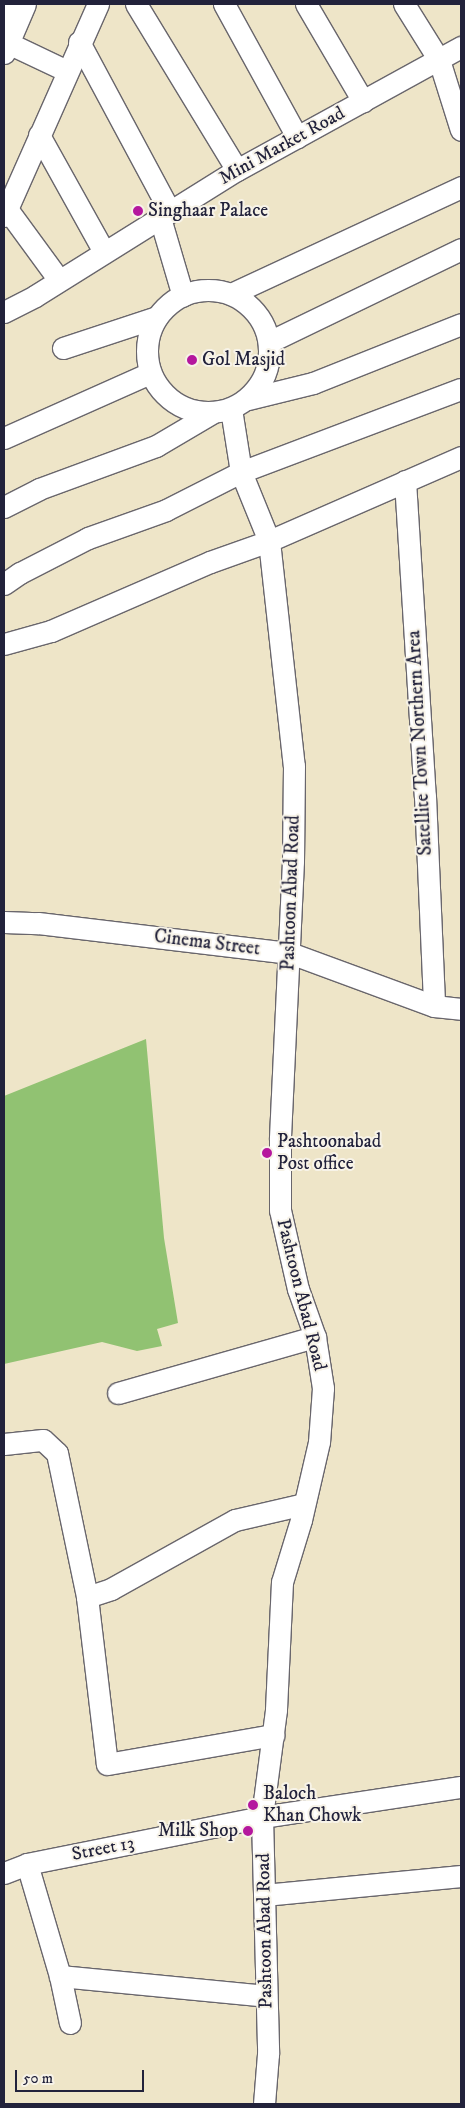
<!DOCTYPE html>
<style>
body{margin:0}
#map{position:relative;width:465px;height:2108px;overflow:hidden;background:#eee5c8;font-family:"IM FELL DW Pica",serif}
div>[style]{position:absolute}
.green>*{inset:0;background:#91c272}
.roads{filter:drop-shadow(1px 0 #69666c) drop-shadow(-1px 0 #69666c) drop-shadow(0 1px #69666c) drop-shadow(0 -1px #69666c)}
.minor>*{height:21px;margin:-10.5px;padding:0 10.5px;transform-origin:10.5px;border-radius:10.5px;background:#fff}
.minor>.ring{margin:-10.5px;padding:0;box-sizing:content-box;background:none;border:21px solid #fff;border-radius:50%}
.dots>*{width:14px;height:14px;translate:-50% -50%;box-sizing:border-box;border:2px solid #f7f3e8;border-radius:50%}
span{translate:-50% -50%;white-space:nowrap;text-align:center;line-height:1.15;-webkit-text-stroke:4px #f7f3e8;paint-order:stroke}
.street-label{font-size:19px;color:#22223b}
.poi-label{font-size:19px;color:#22223b}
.left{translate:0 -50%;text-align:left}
.right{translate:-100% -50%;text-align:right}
.frame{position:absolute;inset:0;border:5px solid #22223b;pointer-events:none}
.scale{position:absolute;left:15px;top:2070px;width:129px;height:22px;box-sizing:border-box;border:2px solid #22223b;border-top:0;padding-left:6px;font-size:15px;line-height:18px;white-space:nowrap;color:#22223b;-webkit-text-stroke:4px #f7f3e8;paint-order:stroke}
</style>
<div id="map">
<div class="green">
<i style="clip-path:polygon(146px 1039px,164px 1238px,178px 1323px,157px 1329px,162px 1346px,137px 1351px,102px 1342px,4px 1364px,4px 1096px)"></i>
</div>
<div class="roads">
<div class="minor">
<i style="left:4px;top:4px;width:22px;rotate:58deg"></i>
<i style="left:136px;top:4px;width:194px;rotate:58.7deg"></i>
<i style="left:224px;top:4px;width:152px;rotate:61.2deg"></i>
<i style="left:306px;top:4px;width:113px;rotate:59.6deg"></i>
<i style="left:404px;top:4px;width:66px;rotate:58deg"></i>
<i style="left:439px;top:60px;width:73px;rotate:72.6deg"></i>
<i style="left:79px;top:42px;width:193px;rotate:61.8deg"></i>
<i style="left:8px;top:43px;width:65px;rotate:25.4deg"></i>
<i style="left:4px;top:53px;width:53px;rotate:-66.8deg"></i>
<i style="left:39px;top:135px;width:134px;rotate:60.9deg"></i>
<i style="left:7px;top:209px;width:88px;rotate:53.8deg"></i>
<i style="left:4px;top:216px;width:232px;rotate:-66.1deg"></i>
<i style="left:160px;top:218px;width:81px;rotate:73.6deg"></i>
<i class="ring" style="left:147px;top:290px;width:101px;height:101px"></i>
<i style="left:231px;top:294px;width:254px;rotate:-24.9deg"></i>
<i style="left:4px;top:312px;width:35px;rotate:-27deg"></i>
<i style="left:35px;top:296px;width:238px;rotate:-32deg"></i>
<i style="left:237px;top:170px;width:256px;rotate:-28.8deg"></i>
<i style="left:269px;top:342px;width:213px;rotate:-25.8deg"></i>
<i style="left:63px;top:348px;width:99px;rotate:-18.3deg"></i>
<i style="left:248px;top:399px;width:67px;rotate:-13.8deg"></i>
<i style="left:313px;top:383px;width:159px;rotate:-21.7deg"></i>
<i style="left:231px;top:409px;width:64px;rotate:81deg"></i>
<i style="left:241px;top:472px;width:74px;rotate:67.9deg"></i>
<i style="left:269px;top:541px;width:226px;rotate:83.7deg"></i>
<i style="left:294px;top:766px;width:95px;rotate:90.6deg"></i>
<i style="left:293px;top:861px;width:278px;rotate:92.7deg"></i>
<i style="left:280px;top:1139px;width:71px;rotate:90deg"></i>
<i style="left:280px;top:1210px;width:81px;rotate:77.2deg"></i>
<i style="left:298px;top:1289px;width:51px;rotate:70.5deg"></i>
<i style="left:315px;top:1337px;width:52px;rotate:81.1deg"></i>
<i style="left:323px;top:1388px;width:54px;rotate:94.2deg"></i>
<i style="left:319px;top:1442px;width:80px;rotate:103deg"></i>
<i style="left:301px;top:1520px;width:65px;rotate:107deg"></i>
<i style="left:282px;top:1582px;width:128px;rotate:92.7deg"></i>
<i style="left:276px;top:1710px;width:108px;rotate:97.5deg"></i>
<i style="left:262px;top:1817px;width:237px;rotate:88.5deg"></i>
<i style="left:268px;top:2054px;width:50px;rotate:94.6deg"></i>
<i style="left:4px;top:438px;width:160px;rotate:-24deg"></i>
<i style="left:405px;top:481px;width:316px;rotate:86.4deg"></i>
<i style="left:425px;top:796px;width:210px;rotate:87.5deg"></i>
<i style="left:4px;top:507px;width:39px;rotate:-27deg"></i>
<i style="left:39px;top:489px;width:125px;rotate:-20.2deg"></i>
<i style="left:156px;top:446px;width:65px;rotate:-30.5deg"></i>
<i style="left:4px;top:584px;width:19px;rotate:-35deg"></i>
<i style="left:20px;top:573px;width:76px;rotate:-27.2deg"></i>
<i style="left:88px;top:538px;width:83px;rotate:-19.7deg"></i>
<i style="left:166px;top:510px;width:84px;rotate:-26.9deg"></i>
<i style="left:241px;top:472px;width:235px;rotate:-20.7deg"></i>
<i style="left:4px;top:644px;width:49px;rotate:-15.5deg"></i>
<i style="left:51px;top:631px;width:173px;rotate:-23.5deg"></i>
<i style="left:210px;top:562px;width:63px;rotate:-19.6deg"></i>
<i style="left:269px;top:541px;width:210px;rotate:-23.6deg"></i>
<i style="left:4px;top:922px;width:34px;rotate:2deg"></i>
<i style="left:38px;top:923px;width:254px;rotate:6.8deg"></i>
<i style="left:290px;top:953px;width:153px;rotate:20.2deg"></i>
<i style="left:434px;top:1006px;width:27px;rotate:6deg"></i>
<i style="left:118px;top:1393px;width:205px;rotate:-15.9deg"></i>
<i style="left:4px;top:1444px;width:39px;rotate:-6deg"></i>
<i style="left:43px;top:1440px;width:19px;rotate:43deg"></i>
<i style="left:57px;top:1453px;width:147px;rotate:78.2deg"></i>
<i style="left:87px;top:1597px;width:168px;rotate:83.2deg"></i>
<i style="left:107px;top:1764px;width:169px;rotate:-9.9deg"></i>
<i style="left:87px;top:1597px;width:25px;rotate:-18deg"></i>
<i style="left:111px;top:1589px;width:142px;rotate:-29.1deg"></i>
<i style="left:235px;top:1520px;width:71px;rotate:-13.1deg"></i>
<i style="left:27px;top:1864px;width:117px;rotate:73.6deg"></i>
<i style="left:60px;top:1976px;width:48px;rotate:78deg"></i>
<i style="left:4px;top:1873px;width:25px;rotate:-21deg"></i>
<i style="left:27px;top:1864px;width:240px;rotate:-11.3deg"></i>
<i style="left:262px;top:1817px;width:201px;rotate:-8.6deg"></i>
<i style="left:264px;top:1895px;width:198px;rotate:-5.5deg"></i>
<i style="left:60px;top:1976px;width:207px;rotate:5.5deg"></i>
</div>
</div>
<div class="dots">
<i style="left:138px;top:211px;background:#b5179e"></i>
<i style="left:192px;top:360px;background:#b5179e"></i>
<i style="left:267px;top:1153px;background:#b5179e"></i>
<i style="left:253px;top:1805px;background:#b5179e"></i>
<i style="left:248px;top:1831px;background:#b5179e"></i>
</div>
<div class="street-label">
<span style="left:282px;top:146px;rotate:-29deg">Mini Market Road</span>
<span style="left:420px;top:743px;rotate:-93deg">Satellite Town Northern Area</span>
<span style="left:291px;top:893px;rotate:-88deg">Pashtoon Abad Road</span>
<span style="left:207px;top:943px;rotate:7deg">Cinema Street</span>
<span style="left:301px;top:1295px;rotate:76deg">Pashtoon Abad Road</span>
<span style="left:103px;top:1849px;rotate:-11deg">Street 13</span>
<span style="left:265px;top:1931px;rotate:-91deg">Pashtoon Abad Road</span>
</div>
<div class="poi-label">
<span class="left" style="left:148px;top:211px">Singhaar Palace</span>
<span class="left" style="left:202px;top:360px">Gol Masjid</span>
<span class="left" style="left:277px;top:1153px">Pashtoonabad<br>Post office</span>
<span class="left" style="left:263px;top:1805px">Baloch<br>Khan Chowk</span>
<span class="right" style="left:238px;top:1831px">Milk Shop</span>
</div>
<div class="frame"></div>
<div class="scale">50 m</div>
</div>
